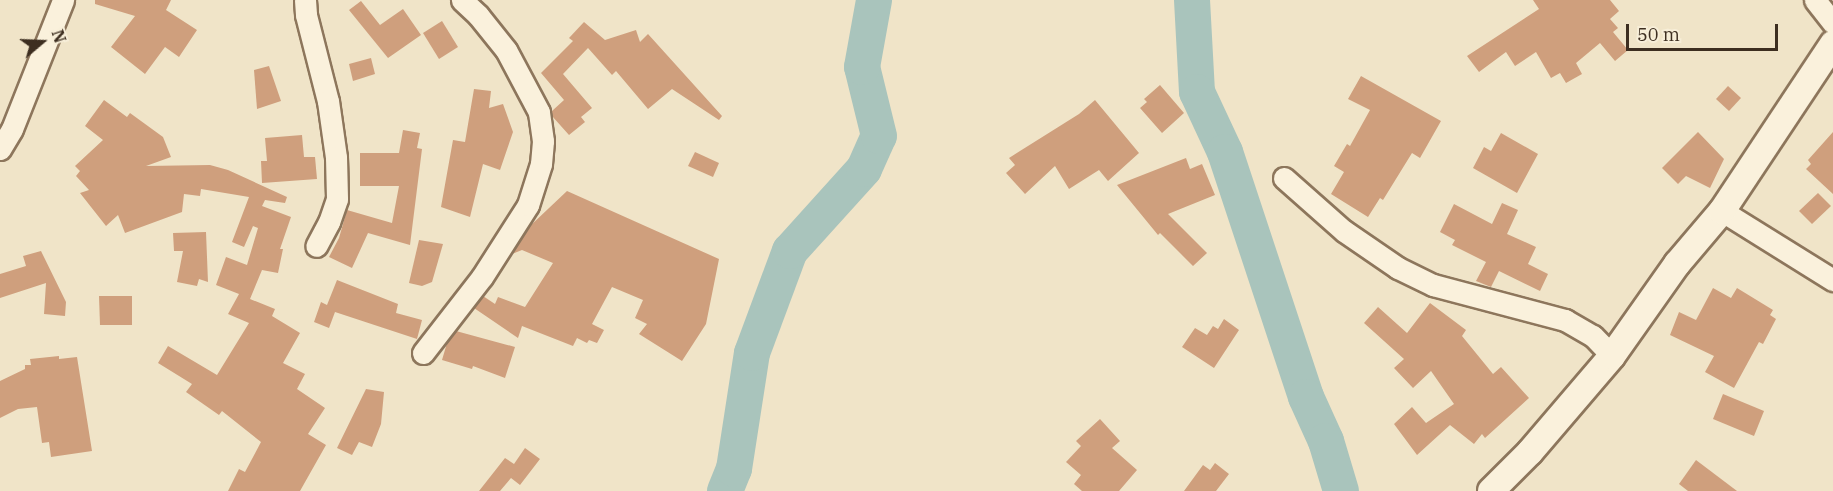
<!DOCTYPE html>
<style>
body{margin:0}
#map{position:relative;width:1833px;height:491px;overflow:hidden;background:#f0e4c8;font-family:"IBM Plex Serif",serif}
div>[style]{position:absolute}
.river>*{height:36px;margin:-18px;padding:0 18px;transform-origin:18px;border-radius:18px;background:#a9c4bc}
.building>*{inset:0;background:#cf9f7d}
.roads{filter:drop-shadow(2px 0 #8d765c) drop-shadow(-2px 0 #8d765c) drop-shadow(0 2px #8d765c) drop-shadow(0 -2px #8d765c)}
.minor>*{height:21px;margin:-10.5px;padding:0 10.5px;transform-origin:10.5px;border-radius:10.5px;background:#faf1dc}
.tertiary>*{height:26px;margin:-13px;padding:0 13px;transform-origin:13px;border-radius:13px;background:#faf1dc}
span{translate:-50% -50%;white-space:nowrap;text-align:center;line-height:1.15;-webkit-text-stroke:6px #f7eed8;paint-order:stroke}
.north{position:absolute;left:12px;top:12px;width:60px;height:60px;-webkit-text-stroke:4px #f7eed8;paint-order:stroke;rotate:71deg;font-size:16px;font-weight:700;line-height:24px;text-align:center;color:#3d2e20}
.north::after{content:'';display:block;margin:auto;width:21px;height:27px;background:#3d2e20;clip-path:polygon(50% 0,100% 100%,50% 72%,0 100%)}
.scale{position:absolute;left:1626px;top:24px;width:152px;height:27px;box-sizing:border-box;border:3px solid #3d2e20;border-top:0;padding-left:8px;font-size:18px;line-height:21px;white-space:nowrap;color:#3d2e20;-webkit-text-stroke:4px #f7eed8;paint-order:stroke}
</style>
<div id="map">
<div class="river">
<i style="left:1192px;top:0;width:92px;rotate:86.9deg"></i>
<i style="left:1197px;top:92px;width:66px;rotate:65deg"></i>
<i style="left:1225px;top:152px;width:258px;rotate:71.7deg"></i>
<i style="left:1306px;top:397px;width:48px;rotate:65.6deg"></i>
<i style="left:1326px;top:441px;width:52px;rotate:73.3deg"></i>
<i style="left:725px;top:491px;width:24px;rotate:-68deg"></i>
<i style="left:734px;top:469px;width:117px;rotate:-81.2deg"></i>
<i style="left:752px;top:353px;width:109px;rotate:-69.6deg"></i>
<i style="left:790px;top:251px;width:110px;rotate:-47.9deg"></i>
<i style="left:864px;top:169px;width:36px;rotate:-66deg"></i>
<i style="left:879px;top:136px;width:71px;rotate:-103.8deg"></i>
<i style="left:862px;top:67px;width:68px;rotate:-79.8deg"></i>
</div>
<div class="building">
<i style="clip-path:polygon(95px 0,171px 0,166px 10px,197px 30px,179px 57px,165px 47px,145px 74px,111px 47px,135px 16px,95px 4px)"></i>
<i style="clip-path:polygon(1533px 0,1610px 0,1619px 11px,1610px 19px,1618px 28px,1613px 32px,1628px 50px,1615px 61px,1600px 43px,1576px 63px,1582px 74px,1566px 83px,1560px 73px,1551px 78px,1536px 52px,1515px 66px,1506px 52px,1479px 72px,1467px 56px,1539px 9px)"></i>
<i style="clip-path:polygon(361px 1px,380px 25px,403px 9px,421px 35px,388px 58px,349px 10px)"></i>
<i style="clip-path:polygon(442px 21px,458px 47px,439px 59px,423px 33px)"></i>
<i style="clip-path:polygon(584px 22px,605px 40px,636px 30px,640px 42px,648px 34px,722px 116px,719px 120px,672px 89px,648px 109px,616px 71px,612px 75px,588px 48px,563px 74px,592px 108px,581px 117px,585px 122px,569px 135px,552px 116px,552px 111px,564px 100px,541px 73px,573px 41px,569px 38px)"></i>
<i style="clip-path:polygon(371px 58px,375px 74px,353px 81px,349px 64px)"></i>
<i style="clip-path:polygon(269px 66px,281px 101px,257px 109px,254px 70px)"></i>
<i style="clip-path:polygon(1361px 76px,1441px 121px,1420px 158px,1412px 153px,1383px 200px,1380px 198px,1368px 217px,1331px 194px,1344px 172px,1334px 166px,1347px 144px,1350px 146px,1370px 110px,1348px 99px)"></i>
<i style="clip-path:polygon(1160px 85px,1184px 113px,1162px 133px,1140px 108px,1147px 102px,1144px 99px)"></i>
<i style="clip-path:polygon(1728px 86px,1741px 98px,1729px 111px,1716px 99px)"></i>
<i style="clip-path:polygon(474px 89px,491px 91px,489px 108px,503px 104px,513px 132px,500px 170px,483px 164px,470px 217px,441px 207px,453px 140px,465px 142px)"></i>
<i style="clip-path:polygon(104px 100px,127px 117px,130px 113px,163px 137px,171px 157px,146px 166px,210px 165px,228px 170px,287px 197px,285px 203px,265px 200px,262px 206px,291px 217px,280px 249px,283px 249px,278px 273px,262px 270px,250px 299px,275px 309px,272px 316px,300px 333px,283px 363px,305px 374px,297px 389px,325px 408px,308px 434px,326px 445px,300px 491px,228px 491px,239px 469px,245px 472px,261px 442px,222px 411px,219px 415px,186px 392px,192px 384px,158px 363px,168px 346px,217px 375px,249px 323px,228px 314px,239px 294px,216px 285px,226px 257px,247px 265px,258px 228px,253px 226px,244px 247px,232px 242px,249px 197px,201px 189px,200px 196px,184px 194px,182px 212px,125px 233px,118px 215px,106px 226px,80px 193px,89px 190px,76px 176px,80px 171px,75px 166px,103px 140px,85px 126px)"></i>
<i style="clip-path:polygon(1095px 100px,1139px 153px,1108px 181px,1099px 170px,1069px 189px,1055px 166px,1025px 194px,1006px 173px,1015px 165px,1009px 158px,1079px 114px)"></i>
<i style="clip-path:polygon(403px 130px,420px 133px,417px 148px,422px 149px,410px 245px,368px 233px,352px 268px,329px 257px,339px 238px,347px 210px,392px 223px,399px 186px,360px 186px,360px 153px,399px 153px)"></i>
<i style="clip-path:polygon(1698px 132px,1724px 159px,1710px 188px,1686px 176px,1678px 184px,1662px 168px)"></i>
<i style="clip-path:polygon(1833px 132px,1833px 194px,1806px 169px,1811px 164px,1808px 160px)"></i>
<i style="clip-path:polygon(1501px 133px,1538px 154px,1517px 193px,1473px 168px,1484px 147px,1491px 151px)"></i>
<i style="clip-path:polygon(302px 135px,304px 157px,315px 157px,317px 179px,262px 183px,261px 161px,267px 161px,265px 138px)"></i>
<i style="clip-path:polygon(695px 152px,719px 163px,713px 177px,688px 166px)"></i>
<i style="clip-path:polygon(1186px 158px,1190px 169px,1202px 164px,1215px 195px,1168px 214px,1207px 253px,1193px 266px,1160px 233px,1158px 235px,1117px 185px)"></i>
<i style="clip-path:polygon(567px 191px,719px 259px,706px 324px,682px 361px,639px 334px,647px 324px,635px 318px,643px 300px,612px 287px,592px 324px,604px 330px,597px 343px,589px 340px,587px 343px,577px 338px,573px 346px,522px 326px,518px 338px,474px 308px,483px 296px,495px 304px,498px 297px,525px 307px,553px 263px,522px 250px,512px 254px,530px 226px)"></i>
<i style="clip-path:polygon(1818px 193px,1831px 206px,1812px 224px,1799px 211px)"></i>
<i style="clip-path:polygon(1502px 203px,1518px 210px,1507px 234px,1536px 247px,1528px 264px,1548px 274px,1540px 291px,1499px 271px,1491px 287px,1476px 281px,1486px 262px,1452px 245px,1455px 240px,1440px 232px,1454px 204px,1492px 224px)"></i>
<i style="clip-path:polygon(206px 232px,208px 282px,199px 279px,197px 286px,177px 282px,183px 251px,174px 251px,173px 233px)"></i>
<i style="clip-path:polygon(419px 240px,443px 244px,432px 282px,422px 286px,409px 283px)"></i>
<i style="clip-path:polygon(41px 251px,66px 302px,65px 316px,44px 314px,46px 283px,0 298px,0 274px,26px 266px,23px 256px)"></i>
<i style="clip-path:polygon(337px 280px,398px 304px,396px 313px,422px 320px,417px 339px,335px 312px,329px 328px,314px 322px,321px 302px,327px 305px)"></i>
<i style="clip-path:polygon(1713px 288px,1731px 298px,1737px 288px,1773px 310px,1770px 315px,1776px 319px,1763px 344px,1759px 342px,1734px 388px,1705px 372px,1714px 356px,1670px 335px,1679px 312px,1696px 320px)"></i>
<i style="clip-path:polygon(99px 296px,132px 296px,132px 325px,100px 325px)"></i>
<i style="clip-path:polygon(1430px 303px,1466px 330px,1462px 336px,1493px 374px,1501px 367px,1529px 398px,1485px 438px,1482px 434px,1474px 444px,1450px 425px,1417px 455px,1394px 424px,1412px 407px,1426px 423px,1454px 404px,1431px 371px,1413px 388px,1394px 368px,1404px 359px,1364px 323px,1378px 307px,1407px 333px)"></i>
<i style="clip-path:polygon(1224px 319px,1239px 330px,1214px 368px,1182px 347px,1195px 328px,1207px 335px,1213px 326px,1218px 329px)"></i>
<i style="clip-path:polygon(456px 331px,515px 347px,505px 378px,473px 366px,472px 369px,442px 360px,447px 343px)"></i>
<i style="clip-path:polygon(59px 356px,59px 359px,77px 357px,92px 451px,51px 457px,49px 442px,42px 443px,37px 407px,18px 409px,0 418px,0 381px,25px 369px,25px 365px,31px 365px,30px 359px)"></i>
<i style="clip-path:polygon(366px 389px,384px 392px,381px 424px,372px 447px,359px 442px,352px 455px,337px 448px)"></i>
<i style="clip-path:polygon(1723px 394px,1764px 411px,1754px 436px,1713px 419px)"></i>
<i style="clip-path:polygon(1100px 419px,1120px 441px,1112px 448px,1137px 470px,1119px 491px,1082px 491px,1074px 484px,1081px 475px,1066px 462px,1081px 446px,1076px 441px)"></i>
<i style="clip-path:polygon(525px 448px,540px 459px,520px 485px,511px 478px,500px 491px,479px 491px,505px 458px,514px 464px)"></i>
<i style="clip-path:polygon(1696px 460px,1737px 491px,1688px 491px,1679px 484px)"></i>
<i style="clip-path:polygon(1215px 463px,1229px 474px,1216px 491px,1184px 491px,1203px 465px,1210px 470px)"></i>
</div>
<div class="roads">
<div class="minor">
<i style="left:305px;top:0;width:15px;rotate:86deg"></i>
<i style="left:306px;top:15px;width:89px;rotate:75.7deg"></i>
<i style="left:328px;top:101px;width:57px;rotate:81.9deg"></i>
<i style="left:336px;top:157px;width:42px;rotate:88.6deg"></i>
<i style="left:337px;top:199px;width:24px;rotate:109deg"></i>
<i style="left:329px;top:222px;width:27px;rotate:118deg"></i>
<i style="left:1815px;top:0;width:29px;rotate:52deg"></i>
<i style="left:0;top:149px;width:23px;rotate:-59deg"></i>
<i style="left:12px;top:129px;width:139px;rotate:-68.4deg"></i>
<i style="left:1284px;top:178px;width:80px;rotate:41.5deg"></i>
<i style="left:1344px;top:231px;width:65px;rotate:34.4deg"></i>
<i style="left:1398px;top:268px;width:39px;rotate:26deg"></i>
<i style="left:1433px;top:285px;width:137px;rotate:14.9deg"></i>
<i style="left:1565px;top:320px;width:32px;rotate:30deg"></i>
<i style="left:1593px;top:336px;width:28px;rotate:46deg"></i>
<i style="left:1722px;top:211px;width:131px;rotate:31.9deg"></i>
<i style="left:423px;top:353px;width:96px;rotate:-52.2deg"></i>
<i style="left:482px;top:277px;width:85px;rotate:-57.4deg"></i>
<i style="left:528px;top:205px;width:43px;rotate:-72.4deg"></i>
<i style="left:541px;top:164px;width:23px;rotate:-85deg"></i>
<i style="left:543px;top:141px;width:29px;rotate:-98deg"></i>
<i style="left:539px;top:112px;width:70px;rotate:-118deg"></i>
<i style="left:506px;top:50px;width:45px;rotate:-128.7deg"></i>
<i style="left:478px;top:15px;width:22px;rotate:-137deg"></i>
</div>
<div class="tertiary">
<i style="left:1491px;top:491px;width:55px;rotate:-45deg"></i>
<i style="left:1530px;top:452px;width:126px;rotate:-49.5deg"></i>
<i style="left:1612px;top:356px;width:113px;rotate:-54.8deg"></i>
<i style="left:1677px;top:264px;width:70px;rotate:-49.7deg"></i>
<i style="left:1722px;top:211px;width:201px;rotate:-56.4deg"></i>
</div>
</div>
<div class="north">N</div>
<div class="scale">50 m</div>
</div>
